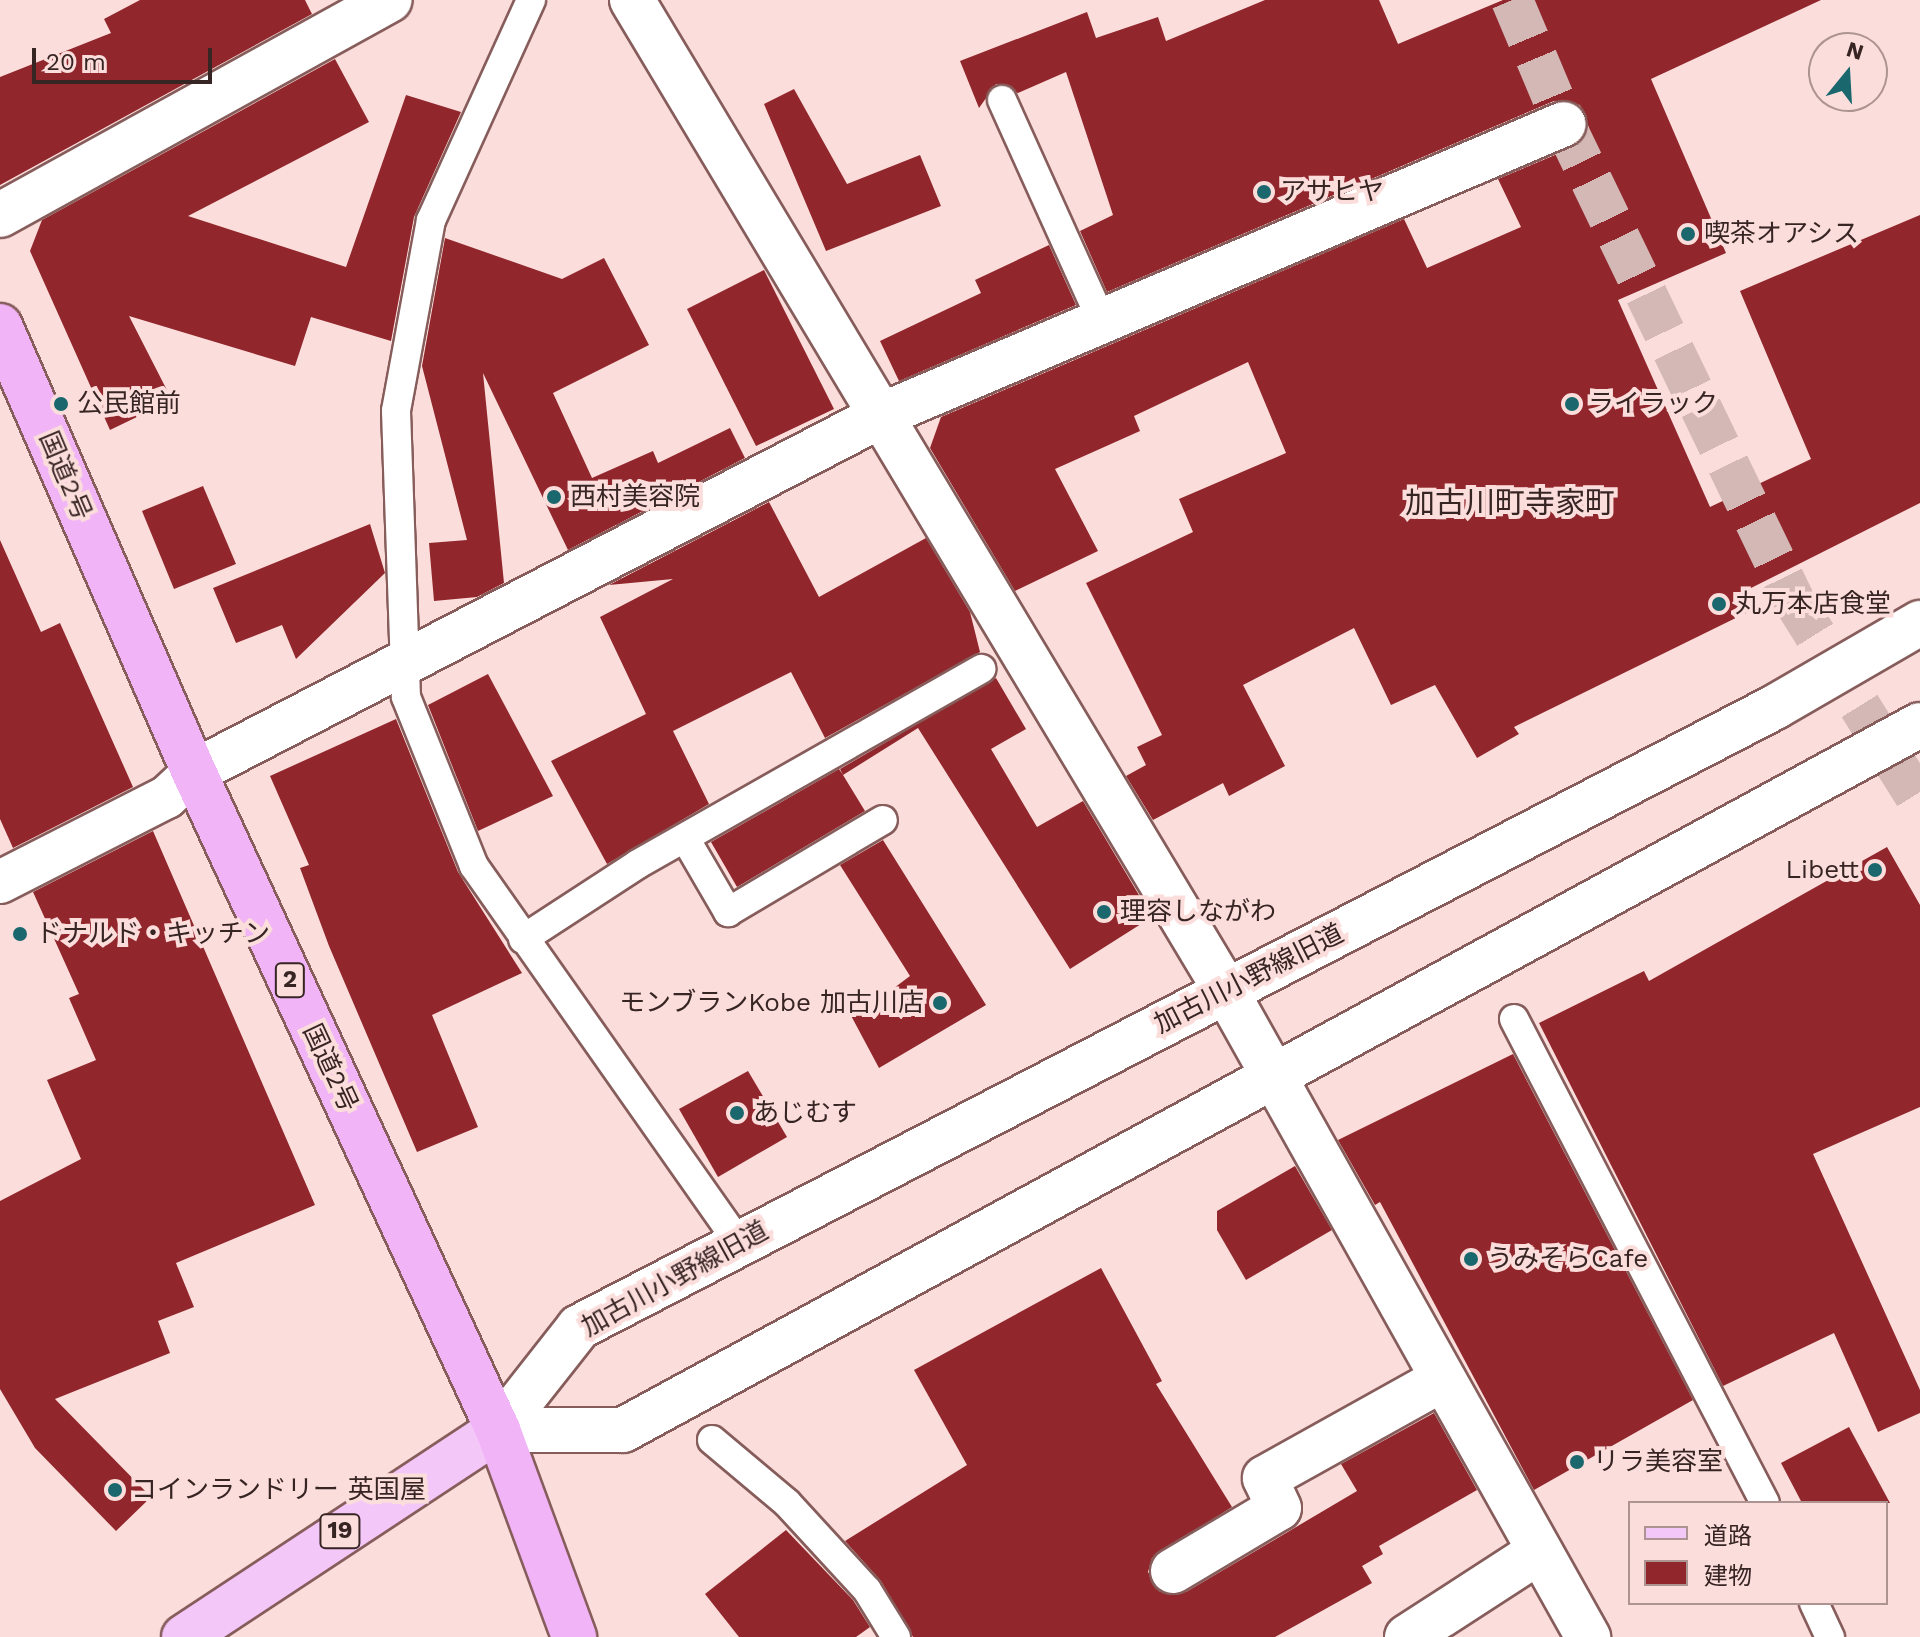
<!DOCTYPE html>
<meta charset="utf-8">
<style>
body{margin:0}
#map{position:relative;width:1920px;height:1637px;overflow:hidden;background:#fbdddb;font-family:"Work Sans","Noto Sans JP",sans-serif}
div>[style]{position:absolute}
.building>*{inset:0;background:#91272c}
.pedestrian-tunnel>*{height:42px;margin-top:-21px;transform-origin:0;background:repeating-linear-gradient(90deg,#d4b8b6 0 42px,transparent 0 63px)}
.roads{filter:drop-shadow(2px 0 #865d5b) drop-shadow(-2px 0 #865d5b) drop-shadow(0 2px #865d5b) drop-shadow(0 -2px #865d5b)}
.service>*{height:28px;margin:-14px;padding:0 14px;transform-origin:14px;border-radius:14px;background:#fff}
.pedestrian>*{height:42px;margin:-21px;padding:0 21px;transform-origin:21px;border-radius:21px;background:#fff}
.minor>*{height:44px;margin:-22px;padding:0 22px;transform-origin:22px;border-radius:22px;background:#fff}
.tertiary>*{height:44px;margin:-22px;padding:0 22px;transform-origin:22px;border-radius:22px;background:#fff}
.primary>*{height:44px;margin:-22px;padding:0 22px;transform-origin:22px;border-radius:22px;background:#f4c7f9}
.trunk>*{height:44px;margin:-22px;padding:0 22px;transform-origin:22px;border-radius:22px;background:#f0b4f7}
.dots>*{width:22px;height:22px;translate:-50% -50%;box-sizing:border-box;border:4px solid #fbdddb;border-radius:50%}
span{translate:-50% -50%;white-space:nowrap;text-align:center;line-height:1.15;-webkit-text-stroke:8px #fbdddb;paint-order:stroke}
.shield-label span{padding:2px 6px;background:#fbdddb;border:2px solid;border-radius:6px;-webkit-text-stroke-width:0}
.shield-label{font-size:24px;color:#372524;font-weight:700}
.poi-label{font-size:26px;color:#372524}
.left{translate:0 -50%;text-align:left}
.right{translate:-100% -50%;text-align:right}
.street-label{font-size:26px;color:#372524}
.quarter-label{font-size:30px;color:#372524}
.legend{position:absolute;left:1628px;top:1501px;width:260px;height:104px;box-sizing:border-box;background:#fbdddb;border:2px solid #ad9392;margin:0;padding:10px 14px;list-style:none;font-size:24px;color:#372524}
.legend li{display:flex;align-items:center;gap:16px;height:40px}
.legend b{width:40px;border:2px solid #ad9392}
.north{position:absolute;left:1808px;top:32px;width:80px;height:80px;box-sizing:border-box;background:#fbdddb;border:2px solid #ad9392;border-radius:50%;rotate:18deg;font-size:22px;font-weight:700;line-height:32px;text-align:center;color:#372524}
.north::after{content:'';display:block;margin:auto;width:28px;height:36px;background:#1a676d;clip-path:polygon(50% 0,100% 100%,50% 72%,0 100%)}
.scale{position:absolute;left:32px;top:48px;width:180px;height:36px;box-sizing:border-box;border:4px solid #372524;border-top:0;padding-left:10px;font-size:24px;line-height:28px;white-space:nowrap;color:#372524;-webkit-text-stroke:6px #fbdddb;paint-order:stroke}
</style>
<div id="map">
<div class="building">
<i style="clip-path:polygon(140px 0,305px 0,312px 14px,0 185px,0 77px,111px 33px,104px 19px)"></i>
<i style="clip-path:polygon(1265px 0,1379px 0,1398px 44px,1503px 0,1821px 0,1651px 79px,1726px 253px,1618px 300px,1710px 507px,1811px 459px,1740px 291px,1920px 215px,1920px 503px,1741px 593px,1750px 611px,1514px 727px,1519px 734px,1477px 758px,1435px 685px,1391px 705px,1354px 628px,1243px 685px,1285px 766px,1229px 796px,1223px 783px,1153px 820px,1126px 776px,1146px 765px,1137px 747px,1162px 735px,1086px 583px,1193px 532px,1179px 499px,1286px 453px,1248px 362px,1134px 416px,1140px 431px,1055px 469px,1098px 551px,1015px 591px,930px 448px,941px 417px,1404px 219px,1427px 268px,1521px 227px,1498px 179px,1574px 147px,1589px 128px,1580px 105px,1554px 101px,1107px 292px,1080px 231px,1113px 215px,1066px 72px,1018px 93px,996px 84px,979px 108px,960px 61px,1087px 12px,1096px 38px,1158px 17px,1166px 41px)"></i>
<i style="clip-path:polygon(335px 59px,369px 122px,188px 216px,346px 267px,406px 95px,461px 112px,414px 217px,391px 341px,311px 317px,295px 366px,129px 316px,172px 400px,110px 430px,30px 251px,42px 220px)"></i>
<i style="clip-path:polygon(794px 89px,847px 184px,920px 155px,941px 206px,826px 251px,764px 104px)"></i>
<i style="clip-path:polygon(445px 238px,562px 279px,604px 258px,649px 345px,553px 393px,592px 478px,653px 451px,658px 463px,730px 428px,745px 458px,568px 550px,483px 373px,504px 583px,477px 597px,434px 601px,429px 543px,467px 540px,422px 366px)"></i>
<i style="clip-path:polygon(1049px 245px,1076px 305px,899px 381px,880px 341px,981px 293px,975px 280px)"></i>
<i style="clip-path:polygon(764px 270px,834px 409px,756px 446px,687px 309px)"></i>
<i style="clip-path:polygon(203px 486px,236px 564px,174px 589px,142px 511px)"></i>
<i style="clip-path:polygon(769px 502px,819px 597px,926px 538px,970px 612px,980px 652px,825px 738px,791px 672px,673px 731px,709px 804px,607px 864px,551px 761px,646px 714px,600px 617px,673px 579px,609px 585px)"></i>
<i style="clip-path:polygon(370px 524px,385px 573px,296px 659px,282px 625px,236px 643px,213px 588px)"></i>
<i style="clip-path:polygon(0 540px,41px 632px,60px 623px,133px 787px,13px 848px,0 819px)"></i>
<i style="clip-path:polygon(488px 674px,553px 796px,478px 831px,428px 705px)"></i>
<i style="clip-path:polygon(996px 678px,1026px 729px,991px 749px,1037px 827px,1083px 801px,1152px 917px,1070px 969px,918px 728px,843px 775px,865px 811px,737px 887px,711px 842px,839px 769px,843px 775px,840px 769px)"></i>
<i style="clip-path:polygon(396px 719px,458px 872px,522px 973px,432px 1015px,478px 1127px,417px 1152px,329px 946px,300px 868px,309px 865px,270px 776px)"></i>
<i style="clip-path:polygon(153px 831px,315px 1205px,176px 1263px,194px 1307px,158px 1321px,170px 1353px,55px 1399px,151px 1497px,116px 1531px,35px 1448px,0 1389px,0 1201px,81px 1159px,47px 1080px,96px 1060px,69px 998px,79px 994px,33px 892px)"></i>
<i style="clip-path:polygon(883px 840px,986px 1005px,879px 1068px,848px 1010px,870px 1006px,910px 976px,840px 865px)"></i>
<i style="clip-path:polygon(1887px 847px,1920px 905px,1920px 1107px,1813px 1154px,1920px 1390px,1920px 1413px,1878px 1432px,1834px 1333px,1723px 1386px,1539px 1023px,1644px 971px,1649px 981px)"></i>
<i style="clip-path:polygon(1513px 1054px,1693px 1400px,1534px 1490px,1380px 1202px,1375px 1205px,1338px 1140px)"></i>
<i style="clip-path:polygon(748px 1071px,787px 1137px,718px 1177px,679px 1109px)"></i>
<i style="clip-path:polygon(1295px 1166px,1332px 1230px,1246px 1280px,1217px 1230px,1217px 1211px)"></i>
<i style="clip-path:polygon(1101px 1268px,1162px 1381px,1156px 1384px,1232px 1507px,1152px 1558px,1148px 1572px,1160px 1592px,1186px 1592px,1357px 1491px,1341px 1464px,1434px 1413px,1477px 1490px,1379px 1546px,1383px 1554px,1362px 1566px,1372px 1583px,1275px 1637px,913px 1637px,881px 1581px,845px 1541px,967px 1465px,914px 1370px)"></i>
<i style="clip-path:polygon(1849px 1427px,1890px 1503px,1802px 1503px,1781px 1463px)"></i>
<i style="clip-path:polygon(786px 1530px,853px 1600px,870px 1627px,856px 1637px,739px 1637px,705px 1594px)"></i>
</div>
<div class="pedestrian-tunnel">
<i style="left:1512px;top:0;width:134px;rotate:67.2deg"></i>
<i style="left:1564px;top:124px;width:527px;rotate:64.26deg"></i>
<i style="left:1793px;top:599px;width:240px;rotate:58.1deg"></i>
</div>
<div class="roads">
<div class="service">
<i style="left:531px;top:0;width:242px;rotate:114.4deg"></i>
<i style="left:431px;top:220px;width:194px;rotate:100.4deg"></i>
<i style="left:396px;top:411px;width:286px;rotate:88deg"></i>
<i style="left:406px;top:697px;width:182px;rotate:68.1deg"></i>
<i style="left:474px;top:866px;width:461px;rotate:54.9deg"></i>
<i style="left:1002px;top:100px;width:240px;rotate:65.7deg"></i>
<i style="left:685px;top:838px;width:86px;rotate:59.8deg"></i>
<i style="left:728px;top:912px;width:180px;rotate:-30.7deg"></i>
<i style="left:523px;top:939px;width:137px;rotate:-33.1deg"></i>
<i style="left:638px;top:864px;width:395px;rotate:-29.6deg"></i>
<i style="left:1514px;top:1019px;width:545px;rotate:62.59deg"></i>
<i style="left:712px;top:1440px;width:98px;rotate:40deg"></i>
<i style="left:787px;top:1503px;width:118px;rotate:47.4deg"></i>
<i style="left:867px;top:1590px;width:55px;rotate:58.3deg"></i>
<i style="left:1814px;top:1603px;width:38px;rotate:65deg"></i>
</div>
<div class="pedestrian">
<i style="left:0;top:882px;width:187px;rotate:-27deg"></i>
<i style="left:167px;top:797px;width:37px;rotate:-43deg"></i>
</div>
<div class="minor">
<i style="left:632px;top:0;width:1155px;rotate:59.06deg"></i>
<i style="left:1226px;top:991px;width:741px;rotate:60.73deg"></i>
<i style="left:0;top:215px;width:445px;rotate:-28.9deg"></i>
<i style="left:194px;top:772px;width:775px;rotate:-27.42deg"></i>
<i style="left:882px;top:415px;width:741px;rotate:-23.11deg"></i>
<i style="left:1173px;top:1571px;width:123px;rotate:-30.7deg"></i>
<i style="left:1279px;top:1508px;width:33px;rotate:-115deg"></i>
<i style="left:1265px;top:1478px;width:201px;rotate:-29.1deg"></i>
<i style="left:1407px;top:1637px;width:155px;rotate:-32.9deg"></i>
</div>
<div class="tertiary">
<i style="left:498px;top:1430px;width:131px;rotate:-51.8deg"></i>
<i style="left:579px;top:1327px;width:1347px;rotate:-27.4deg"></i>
<i style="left:1775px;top:707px;width:168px;rotate:-30.1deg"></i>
<i style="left:498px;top:1430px;width:125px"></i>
<i style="left:623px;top:1430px;width:1476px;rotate:-28.53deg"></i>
</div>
<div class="primary">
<i style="left:184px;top:1637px;width:376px;rotate:-33.4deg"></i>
</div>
<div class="trunk">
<i style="left:0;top:326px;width:486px;rotate:66.5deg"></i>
<i style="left:194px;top:772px;width:725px;rotate:65.2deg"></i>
<i style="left:498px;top:1430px;width:221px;rotate:69.8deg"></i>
</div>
</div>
<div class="dots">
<i style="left:1264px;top:192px;background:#1a676d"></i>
<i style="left:1688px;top:234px;background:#1a676d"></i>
<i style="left:61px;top:404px;background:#1a676d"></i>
<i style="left:1572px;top:404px;background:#1a676d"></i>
<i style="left:554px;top:497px;background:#1a676d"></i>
<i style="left:1719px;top:604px;background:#1a676d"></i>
<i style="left:1875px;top:870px;background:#1a676d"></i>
<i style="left:1104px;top:912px;background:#1a676d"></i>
<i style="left:20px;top:934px;background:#1a676d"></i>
<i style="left:940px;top:1003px;background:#1a676d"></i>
<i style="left:737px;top:1113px;background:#1a676d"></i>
<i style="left:1471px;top:1259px;background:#1a676d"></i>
<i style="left:1577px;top:1462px;background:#1a676d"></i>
<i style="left:115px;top:1490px;background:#1a676d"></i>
</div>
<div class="shield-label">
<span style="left:290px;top:980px">2</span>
<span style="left:340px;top:1531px">19</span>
</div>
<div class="poi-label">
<span class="left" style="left:1280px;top:192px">アサヒヤ</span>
<span class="left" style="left:1704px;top:234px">喫茶オアシス</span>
<span class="left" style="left:77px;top:404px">公民館前</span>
<span class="left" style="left:1588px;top:404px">ライラック</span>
<span class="left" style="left:570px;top:497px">西村美容院</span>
<span class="left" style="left:1735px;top:604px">丸万本店食堂</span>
<span class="right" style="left:1859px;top:870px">Libett</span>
<span class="left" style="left:1120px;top:912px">理容しながわ</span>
<span class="left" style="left:36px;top:934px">ドナルド・キッチン</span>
<span class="right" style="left:924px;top:1003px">モンブランKobe 加古川店</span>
<span class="left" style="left:753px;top:1113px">あじむす</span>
<span class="left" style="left:1487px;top:1259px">うみそらCafe</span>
<span class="left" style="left:1593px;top:1462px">リラ美容室</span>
<span class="left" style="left:131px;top:1490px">コインランドリー 英国屋</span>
</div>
<div class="street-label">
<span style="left:65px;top:476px;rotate:67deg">国道2号</span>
<span style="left:1249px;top:979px;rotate:-27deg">加古川小野線旧道</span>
<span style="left:330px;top:1068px;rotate:65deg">国道2号</span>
<span style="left:675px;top:1279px;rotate:-29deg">加古川小野線旧道</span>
</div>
<div class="quarter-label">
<span style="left:1510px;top:503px">加古川町寺家町</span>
</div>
<ul class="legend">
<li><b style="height:10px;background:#f4c7f9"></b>道路</li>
<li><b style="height:22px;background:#91272c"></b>建物</li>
</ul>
<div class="north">N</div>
<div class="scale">20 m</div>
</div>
